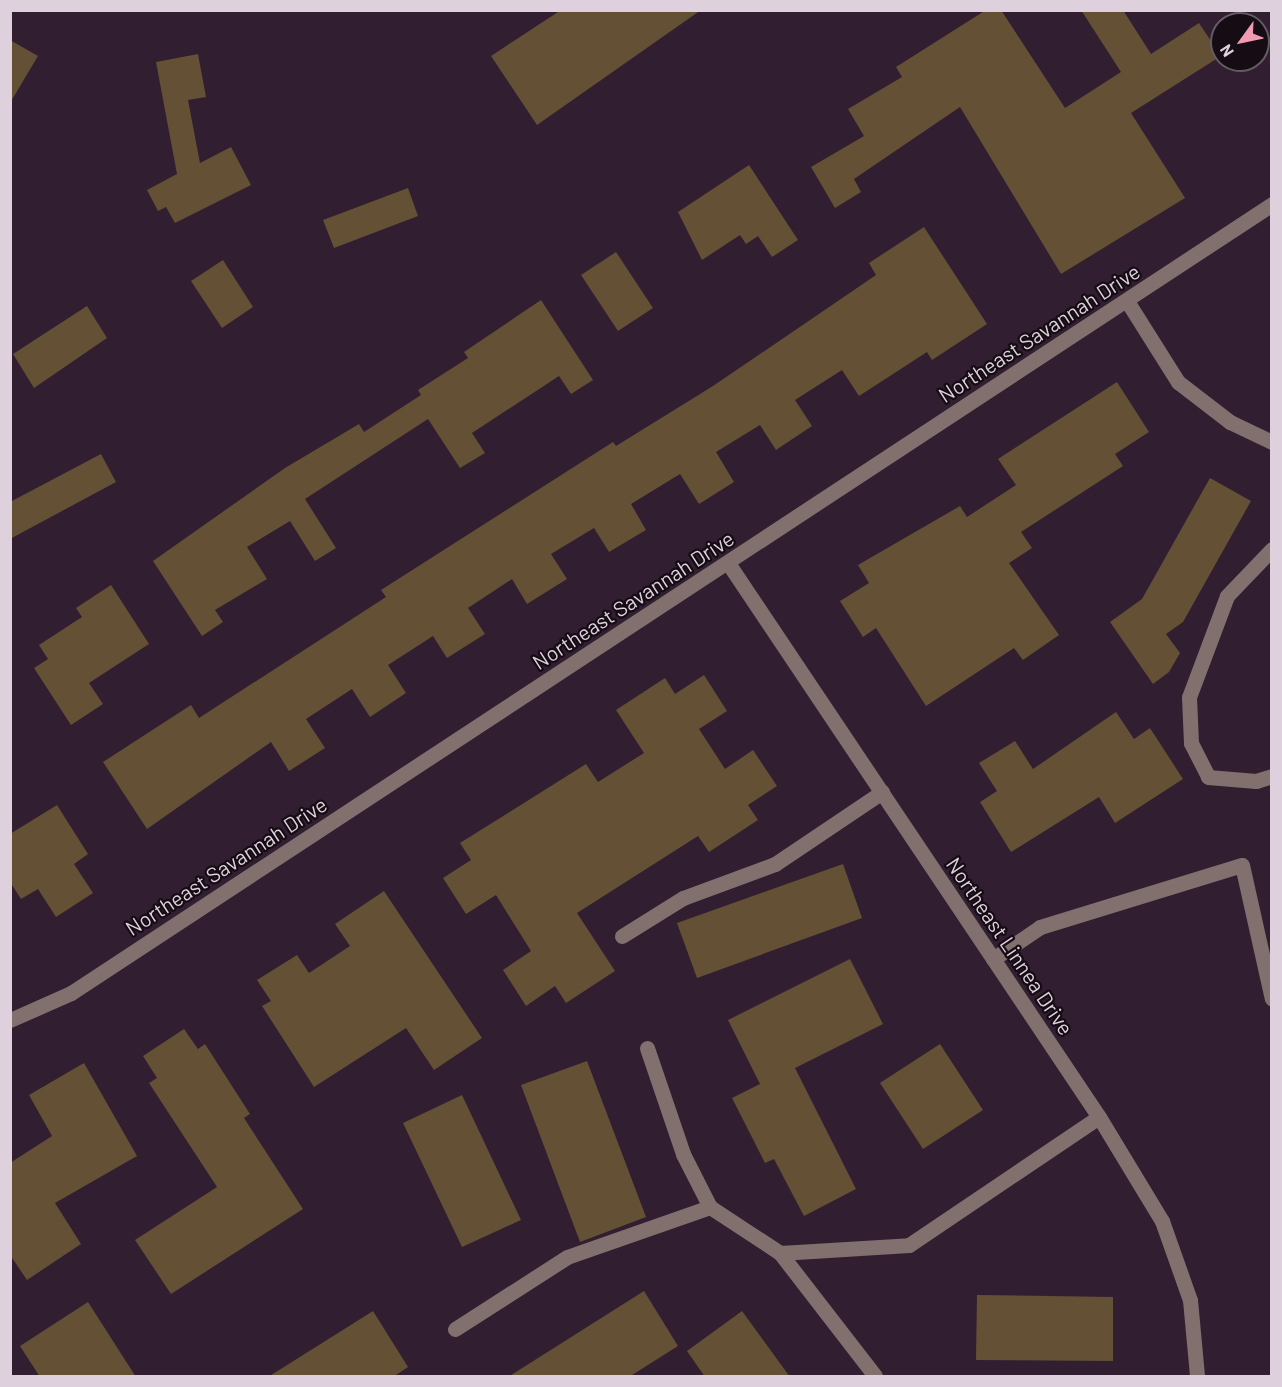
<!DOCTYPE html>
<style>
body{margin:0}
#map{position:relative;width:1282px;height:1387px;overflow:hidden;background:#321e31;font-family:Barlow,sans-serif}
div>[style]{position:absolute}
.building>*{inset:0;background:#635035}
.minor>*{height:15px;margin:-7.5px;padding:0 7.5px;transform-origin:7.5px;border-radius:7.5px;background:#81706d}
span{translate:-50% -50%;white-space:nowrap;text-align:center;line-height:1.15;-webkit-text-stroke:4.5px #150c14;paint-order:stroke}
.street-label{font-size:21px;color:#ded1dd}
.frame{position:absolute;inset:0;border:12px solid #ded1dd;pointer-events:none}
.north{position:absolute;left:1210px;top:12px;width:60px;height:60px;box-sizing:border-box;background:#150c14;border:2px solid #655b64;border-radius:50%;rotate:237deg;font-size:16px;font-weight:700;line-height:24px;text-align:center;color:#ded1dd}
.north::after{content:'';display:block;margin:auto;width:21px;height:27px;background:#f19ab1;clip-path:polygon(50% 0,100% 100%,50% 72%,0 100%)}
</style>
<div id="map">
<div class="building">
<i style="clip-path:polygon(561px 10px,701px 10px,537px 125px,491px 56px)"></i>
<i style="clip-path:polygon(986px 10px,1001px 10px,1065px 108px,1121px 72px,1081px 10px,1123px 10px,1151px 54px,1199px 23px,1221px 56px,1131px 113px,1185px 198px,1061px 274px,960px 107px,854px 179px,861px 192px,835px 208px,811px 167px,864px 136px,848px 109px,902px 77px,896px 67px)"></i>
<i style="clip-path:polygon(10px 40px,38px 56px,10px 103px)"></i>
<i style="clip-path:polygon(198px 54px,206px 97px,188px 100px,200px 163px,231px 147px,251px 185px,175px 223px,166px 207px,158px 211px,147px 190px,177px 174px,156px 62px)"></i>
<i style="clip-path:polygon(749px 165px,798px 240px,772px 257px,758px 236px,746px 244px,740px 235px,702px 260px,678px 212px)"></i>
<i style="clip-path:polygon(408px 188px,418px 216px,334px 248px,323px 220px)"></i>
<i style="clip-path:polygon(924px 227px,987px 324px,932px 360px,927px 352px,859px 396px,842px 370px,795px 400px,812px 426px,776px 450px,760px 425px,716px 452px,734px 482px,699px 504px,680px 474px,631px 504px,646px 530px,609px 552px,594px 528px,551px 554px,567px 579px,527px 604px,512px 579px,468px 608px,485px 634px,447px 658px,433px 636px,388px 665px,406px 693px,370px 717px,352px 689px,306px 719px,325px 748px,289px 771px,271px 742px,147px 829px,103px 762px,191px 705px,199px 718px,386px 597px,381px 590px,613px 442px,616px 446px,713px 386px,876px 275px,869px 263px)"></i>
<i style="clip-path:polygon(616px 252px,653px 308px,618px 331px,581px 275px)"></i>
<i style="clip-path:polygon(223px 260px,253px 307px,222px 328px,191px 281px)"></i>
<i style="clip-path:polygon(541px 300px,593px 380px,571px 394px,559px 376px,472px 433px,485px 453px,460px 468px,428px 419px,305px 499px,336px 548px,315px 561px,290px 521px,247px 547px,267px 579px,215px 610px,223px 622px,202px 636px,153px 561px,285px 468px,359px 424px,364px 432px,421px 395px,418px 390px,468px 358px,464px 352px)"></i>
<i style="clip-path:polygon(87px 306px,107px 338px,34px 388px,13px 354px)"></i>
<i style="clip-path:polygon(1117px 382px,1149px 432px,1115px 454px,1123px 466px,1021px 532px,1032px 548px,1009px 563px,1059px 635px,1023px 660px,1014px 648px,926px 706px,876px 628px,863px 637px,840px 601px,869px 583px,858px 565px,960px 506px,967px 517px,1016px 485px,998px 459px)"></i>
<i style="clip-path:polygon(101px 454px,116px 482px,10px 539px,10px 502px)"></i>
<i style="clip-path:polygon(1210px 478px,1251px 501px,1183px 622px,1166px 634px,1180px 653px,1169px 672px,1153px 684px,1110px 622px,1142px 599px)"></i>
<i style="clip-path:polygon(111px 585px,149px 644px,89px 683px,103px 704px,71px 725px,34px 668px,48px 659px,39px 645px,82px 617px,76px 608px)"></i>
<i style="clip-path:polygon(704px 675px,727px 711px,699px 729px,725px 769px,753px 750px,777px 786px,748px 805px,758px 820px,709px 852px,698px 836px,577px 913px,615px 971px,566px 1003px,555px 986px,526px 1006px,503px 970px,531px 951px,496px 895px,466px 914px,443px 878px,471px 860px,460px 843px,586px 764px,598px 782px,644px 753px,616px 710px,665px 678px,675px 694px)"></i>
<i style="clip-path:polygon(1116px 712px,1134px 739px,1150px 728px,1183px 779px,1115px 823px,1099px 797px,1011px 852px,980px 802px,997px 791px,979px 763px,1015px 741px,1033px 769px)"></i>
<i style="clip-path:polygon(57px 805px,88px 854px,74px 864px,93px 893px,56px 917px,38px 889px,21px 899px,10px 882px,10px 834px)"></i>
<i style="clip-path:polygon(843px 864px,862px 918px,697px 978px,677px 923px)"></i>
<i style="clip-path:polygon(384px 891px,482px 1038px,434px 1070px,406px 1028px,314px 1087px,262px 1006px,271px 1001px,257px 980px,297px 955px,309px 973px,350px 946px,335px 924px)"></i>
<i style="clip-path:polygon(850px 959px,883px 1024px,795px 1068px,856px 1189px,804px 1216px,774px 1159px,765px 1163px,732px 1098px,760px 1084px,728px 1020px)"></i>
<i style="clip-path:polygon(184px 1029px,198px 1049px,205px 1044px,250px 1114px,244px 1118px,303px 1209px,171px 1294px,135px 1240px,217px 1187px,149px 1083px,157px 1078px,143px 1056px)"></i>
<i style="clip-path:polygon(940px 1044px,983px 1110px,923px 1149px,880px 1083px)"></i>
<i style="clip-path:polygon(587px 1061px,646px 1217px,580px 1242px,521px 1085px)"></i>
<i style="clip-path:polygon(84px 1063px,137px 1156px,55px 1203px,81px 1244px,27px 1280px,10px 1255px,10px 1163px,52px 1136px,29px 1095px)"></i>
<i style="clip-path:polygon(462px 1095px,521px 1220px,462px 1247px,403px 1123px)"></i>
<i style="clip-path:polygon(644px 1291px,678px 1346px,629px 1377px,508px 1377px)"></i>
<i style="clip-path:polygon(977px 1295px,1113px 1297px,1113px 1361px,976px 1360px)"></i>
<i style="clip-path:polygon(88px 1302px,136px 1377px,40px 1377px,20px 1346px)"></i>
<i style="clip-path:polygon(373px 1311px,408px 1367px,393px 1377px,268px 1377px)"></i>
<i style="clip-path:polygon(742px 1311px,790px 1377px,705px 1377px,687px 1351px)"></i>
</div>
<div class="minor">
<i style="left:1127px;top:301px;width:96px;rotate:57.8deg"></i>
<i style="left:1178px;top:382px;width:66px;rotate:37.6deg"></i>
<i style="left:1230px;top:422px;width:47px;rotate:25.5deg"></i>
<i style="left:1272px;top:549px;width:65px;rotate:133.8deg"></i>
<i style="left:1227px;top:596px;width:108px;rotate:110.6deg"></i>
<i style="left:1189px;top:697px;width:46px;rotate:87.5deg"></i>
<i style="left:1191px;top:743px;width:38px;rotate:63deg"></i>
<i style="left:1208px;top:777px;width:48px;rotate:4.8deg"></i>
<i style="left:1256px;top:781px;width:17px;rotate:-17deg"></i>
<i style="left:728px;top:563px;width:667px;rotate:56.19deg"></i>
<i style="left:1099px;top:1117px;width:122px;rotate:58.8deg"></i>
<i style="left:1162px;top:1221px;width:84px;rotate:70.5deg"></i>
<i style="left:1190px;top:1300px;width:76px;rotate:84.7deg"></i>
<i style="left:622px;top:936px;width:72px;rotate:-31.9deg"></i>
<i style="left:683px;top:898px;width:98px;rotate:-20.3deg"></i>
<i style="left:775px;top:864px;width:129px;rotate:-33.9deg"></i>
<i style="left:993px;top:959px;width:57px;rotate:-34.2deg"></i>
<i style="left:1040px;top:927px;width:211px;rotate:-17.1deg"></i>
<i style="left:1242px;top:865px;width:137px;rotate:77.4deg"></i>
<i style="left:10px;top:1020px;width:67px;rotate:-23.9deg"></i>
<i style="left:71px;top:993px;width:1437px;rotate:-33.3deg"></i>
<i style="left:647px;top:1048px;width:112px;rotate:71.2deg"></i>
<i style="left:683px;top:1154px;width:59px;rotate:63deg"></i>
<i style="left:780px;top:1253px;width:155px;rotate:52.3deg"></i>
<i style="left:455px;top:1329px;width:133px;rotate:-32.7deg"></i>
<i style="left:567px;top:1257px;width:151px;rotate:-19.3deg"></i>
<i style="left:710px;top:1207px;width:84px;rotate:33.3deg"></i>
<i style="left:780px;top:1253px;width:129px;rotate:-3.5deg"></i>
<i style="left:909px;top:1245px;width:229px;rotate:-34deg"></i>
</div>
<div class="street-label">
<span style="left:1039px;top:333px;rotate:-33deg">Northeast Savannah Drive</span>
<span style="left:633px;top:600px;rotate:-33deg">Northeast Savannah Drive</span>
<span style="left:226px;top:866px;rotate:-33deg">Northeast Savannah Drive</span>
<span style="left:1010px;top:946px;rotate:56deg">Northeast Linnea Drive</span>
</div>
<div class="frame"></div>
<div class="north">N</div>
</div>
